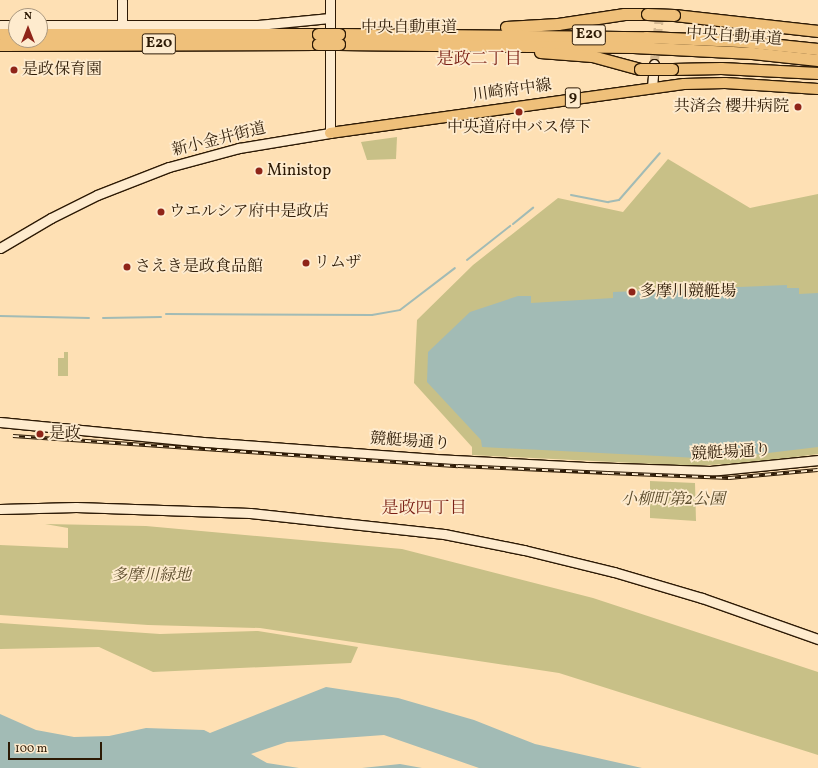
<!DOCTYPE html>
<meta charset="utf-8">
<style>
body{margin:0}
#map{position:relative;width:818px;height:768px;overflow:hidden;background:#fee0b4;font-family:Vollkorn,"Noto Serif JP",serif}
div>[style]{position:absolute}
.green>*{inset:0;background:#c8c087}
.water>*{inset:0;background:#a2bbb5}
.stream>*{height:2px;margin:-1px;padding:0 1px;transform-origin:1px;border-radius:1px;background:#a2bbb5}
.secondary-tunnel>*{height:9px;margin-top:-4.5px;transform-origin:0;background:repeating-linear-gradient(90deg,#d4b891 0 9px,transparent 0 13.5px)}
.roads{filter:drop-shadow(1px 0 #2d1a05) drop-shadow(-1px 0 #2d1a05) drop-shadow(0 1px #2d1a05) drop-shadow(0 -1px #2d1a05)}
.secondary>*{height:9px;margin:-4.5px;padding:0 4.5px;transform-origin:4.5px;border-radius:4.5px;background:#feebce}
.primary>*{height:10px;margin:-5px;padding:0 5px;transform-origin:5px;border-radius:5px;background:#efc07a}
.highway>*{height:11px;margin:-5.5px;padding:0 5.5px;transform-origin:5.5px;border-radius:5.5px;background:#efc07a}
.rail>*{height:3.5px;margin-top:-1.75px;transform-origin:0;background:repeating-linear-gradient(90deg,#feebce 0 6px,#2d1a05 0 12px);box-sizing:border-box;border-block:1px solid #2d1a05}
.bridges{filter:drop-shadow(1px 0 #2d1a05) drop-shadow(-1px 0 #2d1a05) drop-shadow(0 1px #2d1a05) drop-shadow(0 -1px #2d1a05)}
.highway-bridge>*{height:11px;margin:-5.5px;padding:0 5.5px;transform-origin:5.5px;border-radius:5.5px;background:#efc07a}
.dots>*{width:11px;height:11px;translate:-50% -50%;box-sizing:border-box;border:2px solid #feebce;border-radius:50%}
span{translate:-50% -50%;white-space:nowrap;text-align:center;line-height:1.15;-webkit-text-stroke:3.5px #feebce;paint-order:stroke}
.shield-label span{padding:1px 3px;background:#feebce;border:1px solid;border-radius:3px;-webkit-text-stroke-width:0}
.shield-label{font-size:15px;color:#2d1a05;font-weight:700}
.street-label{font-size:16px;color:#2d1a05}
.poi-label{font-size:16px;color:#2d1a05}
.left{translate:0 -50%;text-align:left}
.right{translate:-100% -50%;text-align:right}
.park-label{font-size:16px;color:#5c4c2c;font-style:italic}
.neighbourhood-label{font-size:17px;color:#7a1f14}
.north{position:absolute;left:8px;top:8px;width:40px;height:40px;box-sizing:border-box;background:#feebce;border:1px solid #aa977e;border-radius:50%;rotate:0deg;font-size:11px;font-weight:700;line-height:16px;text-align:center;color:#2d1a05}
.north::after{content:'';display:block;margin:auto;width:14px;height:18px;background:#8f2418;clip-path:polygon(50% 0,100% 100%,50% 72%,0 100%)}
.scale{position:absolute;left:8px;top:742px;width:94px;height:18px;box-sizing:border-box;border:2px solid #2d1a05;border-top:0;padding-left:5px;font-size:12px;line-height:14px;white-space:nowrap;color:#2d1a05;-webkit-text-stroke:3px #feebce;paint-order:stroke}
</style>
<div id="map">
<div class="green">
<i style="clip-path:polygon(397px 137px,396px 159px,367px 160px,361px 142px)"></i>
<i style="clip-path:polygon(668px 159px,750px 208px,818px 194px,818px 454px,758px 462px,694px 466px,472px 455px,472px 447px,414px 383px,417px 320px,473px 265px,558px 198px,623px 212px)"></i>
<i style="clip-path:polygon(64px 352px,68px 352px,68px 376px,58px 376px,58px 358px,64px 358px)"></i>
<i style="clip-path:polygon(650px 481px,695px 483px,696px 521px,650px 518px)"></i>
<i style="clip-path:polygon(45px 524px,146px 526px,402px 549px,593px 598px,818px 672px,818px 755px,559px 673px,260px 628px,148px 625px,0 615px,0 545px,68px 548px,68px 528px)"></i>
<i style="clip-path:polygon(0 623px,160px 634px,258px 631px,358px 647px,351px 663px,153px 672px,99px 647px,0 649px)"></i>
</div>
<div class="water">
<i style="clip-path:polygon(787px 285px,787px 288px,799px 288px,799px 294px,818px 293px,818px 447px,717px 459px,482px 447px,481px 440px,427px 382px,428px 352px,470px 312px,518px 296px,531px 296px,531px 303px,613px 298px,613px 292px)"></i>
<i style="clip-path:polygon(326px 687px,398px 698px,474px 720px,535px 744px,642px 768px,479px 768px,384px 735px,287px 742px,251px 754px,267px 763px,299px 768px,0 768px,0 714px,36px 730px,74px 737px,109px 736px,146px 728px,204px 730px,210px 733px)"></i>
<i style="clip-path:polygon(400px 764px,422px 768px,362px 768px)"></i>
</div>
<div class="stream">
<i style="left:571px;top:195px;width:38px;rotate:11deg"></i>
<i style="left:608px;top:202px;width:11px;rotate:-10deg"></i>
<i style="left:619px;top:200px;width:62px;rotate:-48.9deg"></i>
<i style="left:513px;top:224px;width:26px;rotate:-39deg"></i>
<i style="left:467px;top:260px;width:55px;rotate:-38.3deg"></i>
<i style="left:166px;top:314px;width:206px;rotate:0.3deg"></i>
<i style="left:372px;top:315px;width:28px;rotate:-10deg"></i>
<i style="left:400px;top:310px;width:69px;rotate:-37.4deg"></i>
<i style="left:0;top:316px;width:89px;rotate:1.3deg"></i>
<i style="left:103px;top:318px;width:58px;rotate:-1deg"></i>
</div>
<div class="secondary-tunnel">
<i style="left:654px;top:64px;width:43px;rotate:-83.4deg"></i>
</div>
<div class="roads">
<div class="secondary">
<i style="left:122px;top:0;width:25px;rotate:90deg"></i>
<i style="left:0;top:25px;width:16px"></i>
<i style="left:40px;top:25px;width:218px"></i>
<i style="left:258px;top:25px;width:72px;rotate:-5.6deg"></i>
<i style="left:652px;top:87px;width:23px;rotate:-85deg"></i>
<i style="left:0;top:248px;width:59px;rotate:-30.5deg"></i>
<i style="left:51px;top:218px;width:51px;rotate:-26.6deg"></i>
<i style="left:97px;top:195px;width:77px;rotate:-21.3deg"></i>
<i style="left:169px;top:167px;width:73px;rotate:-15.2deg"></i>
<i style="left:239px;top:148px;width:92px;rotate:-9.4deg"></i>
<i style="left:330px;top:133px;width:133px;rotate:-90deg"></i>
<i style="left:0;top:422px;width:204px;rotate:5.6deg"></i>
<i style="left:203px;top:442px;width:233px;rotate:4.2deg"></i>
<i style="left:435px;top:459px;width:151px;rotate:3deg"></i>
<i style="left:586px;top:467px;width:124px;rotate:1.8deg"></i>
<i style="left:710px;top:471px;width:109px;rotate:-5.8deg"></i>
<i style="left:0;top:509px;width:76px;rotate:-1.5deg"></i>
<i style="left:76px;top:507px;width:174px;rotate:2deg"></i>
<i style="left:250px;top:513px;width:195px;rotate:6.2deg"></i>
<i style="left:444px;top:534px;width:82px;rotate:11.3deg"></i>
<i style="left:524px;top:550px;width:93px;rotate:13.7deg"></i>
<i style="left:614px;top:572px;width:92px;rotate:16.5deg"></i>
<i style="left:702px;top:598px;width:123px;rotate:19.5deg"></i>
</div>
<div class="primary">
<i style="left:330px;top:133px;width:357px;rotate:-7.9deg"></i>
<i style="left:684px;top:84px;width:41px;rotate:-1.4deg"></i>
<i style="left:725px;top:83px;width:93px;rotate:3.7deg"></i>
</div>
<div class="highway">
<i style="left:674px;top:15px;width:145px;rotate:6.3deg"></i>
<i style="left:506px;top:27px;width:52px;rotate:-3.3deg"></i>
<i style="left:558px;top:24px;width:67px;rotate:-8.6deg"></i>
<i style="left:624px;top:14px;width:23px"></i>
<i style="left:0;top:34px;width:16px"></i>
<i style="left:40px;top:34px;width:278px"></i>
<i style="left:339px;top:34px;width:307px;rotate:0.6deg"></i>
<i style="left:646px;top:37px;width:94px;rotate:2.4deg"></i>
<i style="left:740px;top:41px;width:78px;rotate:5.9deg"></i>
<i style="left:339px;top:44px;width:294px;rotate:0.6deg"></i>
<i style="left:633px;top:47px;width:119px;rotate:2.9deg"></i>
<i style="left:752px;top:53px;width:66px;rotate:6.1deg"></i>
<i style="left:0;top:45px;width:318px;rotate:-0.2deg"></i>
<i style="left:540px;top:52px;width:52px;rotate:4.4deg"></i>
<i style="left:592px;top:56px;width:50px;rotate:15.2deg"></i>
<i style="left:672px;top:69px;width:49px;rotate:-1.2deg"></i>
<i style="left:721px;top:68px;width:97px;rotate:3deg"></i>
</div>
</div>
<div class="rail">
<i style="left:13px;top:436px;width:446px;rotate:3.9deg"></i>
<i style="left:458px;top:466px;width:150px;rotate:2.7deg"></i>
<i style="left:608px;top:473px;width:121px;rotate:2.4deg"></i>
<i style="left:729px;top:478px;width:89px;rotate:-5.1deg"></i>
</div>
<div class="bridges">
<div class="highway-bridge">
<i style="left:647px;top:14px;width:27px;rotate:2deg"></i>
<i style="left:318px;top:34px;width:21px"></i>
<i style="left:318px;top:44px;width:21px"></i>
<i style="left:640px;top:69px;width:32px"></i>
</div>
</div>
<div class="dots">
<i style="left:14px;top:70px;background:#8f2418"></i>
<i style="left:798px;top:107px;background:#8f2418"></i>
<i style="left:519px;top:112px;background:#8f2418"></i>
<i style="left:259px;top:171px;background:#8f2418"></i>
<i style="left:161px;top:212px;background:#8f2418"></i>
<i style="left:306px;top:263px;background:#8f2418"></i>
<i style="left:127px;top:267px;background:#8f2418"></i>
<i style="left:632px;top:292px;background:#8f2418"></i>
<i style="left:40px;top:434px;background:#8f2418"></i>
</div>
<div class="shield-label">
<span style="left:589px;top:35px">E20</span>
<span style="left:159px;top:44px">E20</span>
<span style="left:573px;top:98px">9</span>
</div>
<div class="street-label">
<span style="left:409px;top:28px">中央自動車道</span>
<span style="left:734px;top:37px;rotate:4deg">中央自動車道</span>
<span style="left:512px;top:91px;rotate:-8deg">川崎府中線</span>
<span style="left:219px;top:140px;rotate:-14deg">新小金井街道</span>
<span style="left:410px;top:442px;rotate:4deg">競艇場通り</span>
<span style="left:731px;top:453px;rotate:-3deg">競艇場通り</span>
</div>
<div class="poi-label">
<span class="left" style="left:22px;top:70px">是政保育園</span>
<span class="right" style="left:789px;top:107px">共済会 櫻井病院</span>
<span style="left:519px;top:128px">中央道府中バス停下</span>
<span class="left" style="left:267px;top:171px">Ministop</span>
<span class="left" style="left:169px;top:212px">ウエルシア府中是政店</span>
<span class="left" style="left:314px;top:263px">リムザ</span>
<span class="left" style="left:135px;top:267px">さえき是政食品館</span>
<span class="left" style="left:640px;top:292px">多摩川競艇場</span>
<span class="left" style="left:49px;top:434px">是政</span>
</div>
<div class="park-label">
<span style="left:673px;top:500px">小柳町第2公園</span>
<span style="left:151px;top:576px">多摩川緑地</span>
</div>
<div class="neighbourhood-label">
<span style="left:479px;top:60px">是政二丁目</span>
<span style="left:424px;top:509px">是政四丁目</span>
</div>
<div class="north">N</div>
<div class="scale">100 m</div>
</div>
